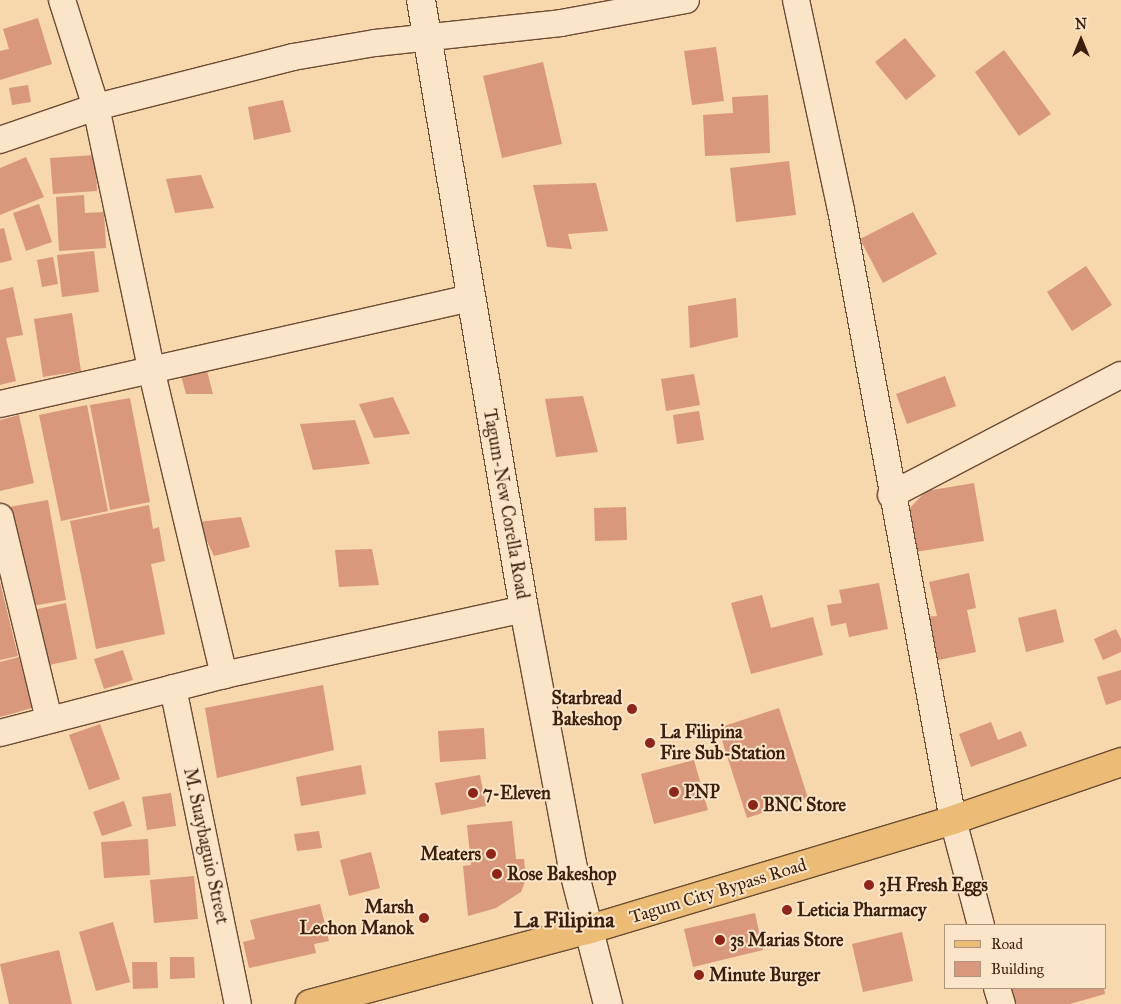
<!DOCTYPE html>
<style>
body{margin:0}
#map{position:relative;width:1121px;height:1004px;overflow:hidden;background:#f7d7ac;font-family:"IM FELL Great Primer",serif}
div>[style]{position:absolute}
.building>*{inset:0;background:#d9977b}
.roads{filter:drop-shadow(1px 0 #6b4c34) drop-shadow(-1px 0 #6b4c34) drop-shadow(0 1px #6b4c34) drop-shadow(0 -1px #6b4c34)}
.minor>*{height:26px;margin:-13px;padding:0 13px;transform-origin:13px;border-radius:13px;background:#fae5c9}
.secondary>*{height:28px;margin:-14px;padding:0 14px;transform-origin:14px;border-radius:14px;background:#fae5c9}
.primary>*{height:28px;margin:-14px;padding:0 14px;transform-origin:14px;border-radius:14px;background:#ecbc76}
.dots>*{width:14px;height:14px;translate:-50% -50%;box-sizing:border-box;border:2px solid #fae5c9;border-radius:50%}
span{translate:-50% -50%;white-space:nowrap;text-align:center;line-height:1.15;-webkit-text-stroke:4px #fae5c9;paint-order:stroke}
.street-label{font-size:18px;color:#3c1e0c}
.poi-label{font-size:18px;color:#3c1e0c;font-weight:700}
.right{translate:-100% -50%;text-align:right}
.left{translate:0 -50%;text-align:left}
.district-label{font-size:22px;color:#3c1e0c;font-weight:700}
.legend{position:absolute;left:944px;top:924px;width:162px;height:65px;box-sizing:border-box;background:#fae5c9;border:1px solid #ae957d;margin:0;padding:6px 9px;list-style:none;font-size:15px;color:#3c1e0c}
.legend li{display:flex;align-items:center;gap:10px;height:25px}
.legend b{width:25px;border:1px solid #ae957d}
.north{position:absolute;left:1056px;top:15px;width:50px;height:50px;-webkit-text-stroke:4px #fae5c9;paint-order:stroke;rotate:0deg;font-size:14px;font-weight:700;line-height:20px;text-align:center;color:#3c1e0c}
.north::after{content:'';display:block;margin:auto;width:18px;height:22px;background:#3c1e0c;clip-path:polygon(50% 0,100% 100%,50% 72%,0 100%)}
</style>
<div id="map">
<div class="building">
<i style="clip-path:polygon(38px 18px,52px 64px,0 80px,0 51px,9px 49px,3px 29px)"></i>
<i style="clip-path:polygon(905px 38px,936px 76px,906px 100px,875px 62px)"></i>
<i style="clip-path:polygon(716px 47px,724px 101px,692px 105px,684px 51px)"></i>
<i style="clip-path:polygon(1004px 50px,1051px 114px,1019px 136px,975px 72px)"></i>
<i style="clip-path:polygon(543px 62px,562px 144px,502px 158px,483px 76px)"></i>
<i style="clip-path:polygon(28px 85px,31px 102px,12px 105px,9px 88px)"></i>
<i style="clip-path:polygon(768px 95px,770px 153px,705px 156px,703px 115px,733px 113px,732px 97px)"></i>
<i style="clip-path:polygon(283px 100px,291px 132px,254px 140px,248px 107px)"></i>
<i style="clip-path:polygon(95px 155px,97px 191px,53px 194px,50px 158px)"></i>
<i style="clip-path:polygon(26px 157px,44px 197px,0 215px,0 168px)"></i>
<i style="clip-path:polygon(789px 161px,796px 215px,736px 222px,730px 168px)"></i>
<i style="clip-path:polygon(201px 175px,214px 208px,175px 213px,166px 179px)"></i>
<i style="clip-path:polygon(596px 183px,608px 231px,568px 234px,572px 249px,547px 247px,533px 185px)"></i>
<i style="clip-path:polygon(84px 195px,85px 213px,104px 212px,106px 248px,59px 251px,56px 197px)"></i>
<i style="clip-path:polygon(39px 204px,52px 242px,26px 251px,13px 213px)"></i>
<i style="clip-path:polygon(913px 212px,937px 254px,883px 283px,860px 239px)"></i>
<i style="clip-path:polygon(4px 228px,12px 260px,0 263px,0 229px)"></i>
<i style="clip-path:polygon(94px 251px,99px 292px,62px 297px,57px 255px)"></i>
<i style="clip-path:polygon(53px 257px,58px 284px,42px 287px,37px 260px)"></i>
<i style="clip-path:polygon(1086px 266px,1112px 305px,1072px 331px,1047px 292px)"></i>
<i style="clip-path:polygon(13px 287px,23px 335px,6px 338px,16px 381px,0 385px,0 290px)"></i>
<i style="clip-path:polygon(736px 298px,738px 337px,690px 348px,688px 306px)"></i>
<i style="clip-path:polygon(72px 313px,81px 371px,43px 377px,34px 319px)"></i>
<i style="clip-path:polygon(206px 367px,213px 394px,186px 394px,179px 368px)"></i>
<i style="clip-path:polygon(694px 374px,700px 405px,666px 411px,661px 379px)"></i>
<i style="clip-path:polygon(945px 376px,956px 406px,907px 424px,896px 394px)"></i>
<i style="clip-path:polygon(583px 396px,598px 452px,556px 457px,545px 399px)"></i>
<i style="clip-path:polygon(393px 397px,410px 434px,374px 438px,359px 404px)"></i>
<i style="clip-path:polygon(130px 398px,150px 502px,110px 510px,90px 405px)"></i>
<i style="clip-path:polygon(87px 405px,108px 511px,61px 521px,39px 415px)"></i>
<i style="clip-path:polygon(699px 411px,704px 440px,677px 444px,673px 415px)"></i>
<i style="clip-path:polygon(19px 415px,34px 483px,0 491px,0 420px)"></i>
<i style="clip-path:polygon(355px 420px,370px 464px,313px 470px,300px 424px)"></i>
<i style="clip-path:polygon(974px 483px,984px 541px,915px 552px,908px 510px,926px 491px)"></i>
<i style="clip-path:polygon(48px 500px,66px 600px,27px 607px,9px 507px)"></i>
<i style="clip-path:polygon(149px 505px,153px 529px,159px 527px,165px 561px,151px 564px,165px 634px,96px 649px,70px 521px)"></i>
<i style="clip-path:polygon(626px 507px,627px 540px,595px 541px,594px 508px)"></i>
<i style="clip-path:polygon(241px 517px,250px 547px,214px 556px,198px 522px)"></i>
<i style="clip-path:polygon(372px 549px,379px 585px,339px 587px,335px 550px)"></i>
<i style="clip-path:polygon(969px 573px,976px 608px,967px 610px,976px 652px,934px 661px,924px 617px,937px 616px,929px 582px)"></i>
<i style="clip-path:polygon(0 582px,18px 656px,0 660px)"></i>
<i style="clip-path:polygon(879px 583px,888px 629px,849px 637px,846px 623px,831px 626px,827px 605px,842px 603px,839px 590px)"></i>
<i style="clip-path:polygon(762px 595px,771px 628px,813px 617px,823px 655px,751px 674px,731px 603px)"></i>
<i style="clip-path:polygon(66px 603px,77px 659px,40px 667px,28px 611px)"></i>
<i style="clip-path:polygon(1056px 609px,1064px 642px,1026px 652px,1018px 618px)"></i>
<i style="clip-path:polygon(1116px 629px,1121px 639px,1121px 652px,1103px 660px,1094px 639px)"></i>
<i style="clip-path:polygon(123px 650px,133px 680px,104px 689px,94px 659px)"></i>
<i style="clip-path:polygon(19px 657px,32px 708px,0 717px,0 662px)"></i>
<i style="clip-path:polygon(1121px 670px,1121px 700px,1106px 705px,1097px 677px)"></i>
<i style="clip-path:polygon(323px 685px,334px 750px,217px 778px,205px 708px)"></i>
<i style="clip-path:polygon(779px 708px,808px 798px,747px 818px,718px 728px)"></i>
<i style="clip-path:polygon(991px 722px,998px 740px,1021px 731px,1027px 746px,971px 767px,959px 734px)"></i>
<i style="clip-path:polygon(100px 724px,120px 779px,89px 790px,69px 735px)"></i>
<i style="clip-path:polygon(484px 728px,486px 759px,440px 762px,438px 731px)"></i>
<i style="clip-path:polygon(694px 760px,708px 810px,654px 824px,641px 774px)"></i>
<i style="clip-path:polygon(361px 765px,366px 794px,301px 806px,296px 777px)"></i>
<i style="clip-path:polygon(480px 775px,486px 806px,441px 815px,435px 783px)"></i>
<i style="clip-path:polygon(171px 793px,176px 826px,147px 830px,142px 797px)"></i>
<i style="clip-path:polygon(124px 801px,132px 826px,102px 836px,93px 812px)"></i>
<i style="clip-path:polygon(512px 821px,516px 859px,524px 859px,526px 879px,521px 892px,496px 908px,468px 916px,463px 866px,471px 865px,467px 825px)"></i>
<i style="clip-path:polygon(319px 831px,322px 848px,297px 851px,294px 834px)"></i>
<i style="clip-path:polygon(148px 839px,150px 875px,104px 878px,101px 842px)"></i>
<i style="clip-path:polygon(371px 852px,380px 888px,349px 896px,340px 860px)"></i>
<i style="clip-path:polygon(194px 876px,198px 919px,154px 923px,150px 880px)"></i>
<i style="clip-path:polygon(320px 904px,329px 941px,314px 944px,316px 953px,249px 968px,243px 942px,255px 939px,250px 920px)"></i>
<i style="clip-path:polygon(755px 913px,763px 950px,693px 967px,684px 929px)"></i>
<i style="clip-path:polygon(113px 922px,130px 982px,96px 991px,79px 932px)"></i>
<i style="clip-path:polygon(902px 932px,913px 981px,863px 992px,852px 944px)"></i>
<i style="clip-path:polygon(59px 950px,72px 1004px,9px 1004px,0 964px)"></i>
<i style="clip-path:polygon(170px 957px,194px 957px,195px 978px,170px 979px)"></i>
<i style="clip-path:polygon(132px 962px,157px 962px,158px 988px,133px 989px)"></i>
<i style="clip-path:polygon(1004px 988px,1104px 988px,1105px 994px,1070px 1004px,1008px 1004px)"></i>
</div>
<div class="roads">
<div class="minor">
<i style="left:62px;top:0;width:112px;rotate:72.4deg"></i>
<i style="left:96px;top:107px;width:268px;rotate:78.1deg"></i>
<i style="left:151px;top:369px;width:315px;rotate:76.6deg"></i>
<i style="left:796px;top:0;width:215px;rotate:77.9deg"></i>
<i style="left:841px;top:210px;width:620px;rotate:79.6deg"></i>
<i style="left:953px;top:820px;width:109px;rotate:75.1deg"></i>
<i style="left:0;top:140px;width:102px;rotate:-19deg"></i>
<i style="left:96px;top:107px;width:203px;rotate:-14.2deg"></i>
<i style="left:293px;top:57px;width:83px;rotate:-9.7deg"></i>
<i style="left:375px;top:43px;width:187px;rotate:-6.1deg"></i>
<i style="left:561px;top:23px;width:127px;rotate:-10.4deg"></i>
<i style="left:0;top:404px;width:483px;rotate:-12.7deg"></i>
<i style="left:891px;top:495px;width:259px;rotate:-27.6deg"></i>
<i style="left:0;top:517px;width:208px;rotate:76.4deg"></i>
<i style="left:173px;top:688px;width:323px;rotate:78.4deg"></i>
<i style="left:0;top:733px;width:231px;rotate:-14.5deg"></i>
<i style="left:224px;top:675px;width:307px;rotate:-12.4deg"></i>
<i style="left:997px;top:988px;width:17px;rotate:73deg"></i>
</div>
<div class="secondary">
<i style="left:421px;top:0;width:618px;rotate:80.4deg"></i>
<i style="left:524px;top:609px;width:259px;rotate:79.3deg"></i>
<i style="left:572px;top:864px;width:145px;rotate:75.6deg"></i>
</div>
<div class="primary">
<i style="left:310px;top:1004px;width:287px;rotate:-15deg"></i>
<i style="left:587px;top:930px;width:382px;rotate:-16.7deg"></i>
<i style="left:953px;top:820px;width:178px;rotate:-19deg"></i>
</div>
</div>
<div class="dots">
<i style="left:632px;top:709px;background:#8f2418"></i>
<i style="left:650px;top:743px;background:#8f2418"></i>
<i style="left:674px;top:792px;background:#8f2418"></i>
<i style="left:473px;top:793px;background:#8f2418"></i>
<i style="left:753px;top:805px;background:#8f2418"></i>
<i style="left:491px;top:854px;background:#8f2418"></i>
<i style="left:497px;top:874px;background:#8f2418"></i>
<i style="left:869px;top:885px;background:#8f2418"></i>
<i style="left:787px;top:910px;background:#8f2418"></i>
<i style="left:424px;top:918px;background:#8f2418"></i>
<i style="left:720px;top:940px;background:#8f2418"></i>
<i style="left:699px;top:975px;background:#8f2418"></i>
</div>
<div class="street-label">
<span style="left:506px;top:504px;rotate:80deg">Tagum-New Corella Road</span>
<span style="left:206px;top:846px;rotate:78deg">M. Suaybaguio Street</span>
<span style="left:718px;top:891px;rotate:-17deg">Tagum City Bypass Road</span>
</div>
<div class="poi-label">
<span class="right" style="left:622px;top:709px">Starbread<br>Bakeshop</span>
<span class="left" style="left:660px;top:743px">La Filipina<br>Fire Sub-Station</span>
<span class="left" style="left:684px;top:792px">PNP</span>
<span class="left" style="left:483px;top:793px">7-Eleven</span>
<span class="left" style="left:763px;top:805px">BNC Store</span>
<span class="right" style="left:481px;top:854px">Meaters</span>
<span class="left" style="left:507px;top:874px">Rose Bakeshop</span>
<span class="left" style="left:879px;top:885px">3H Fresh Eggs</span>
<span class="right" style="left:414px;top:918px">Marsh<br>Lechon Manok</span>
<span class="left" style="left:797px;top:910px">Leticia Pharmacy</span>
<span class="left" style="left:730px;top:940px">3s Marias Store</span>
<span class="left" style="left:709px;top:975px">Minute Burger</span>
</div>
<div class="district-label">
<span style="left:564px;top:920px">La Filipina</span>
</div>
<ul class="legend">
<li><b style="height:6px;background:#ecbc76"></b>Road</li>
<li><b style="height:14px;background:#d9977b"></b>Building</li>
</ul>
<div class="north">N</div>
</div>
